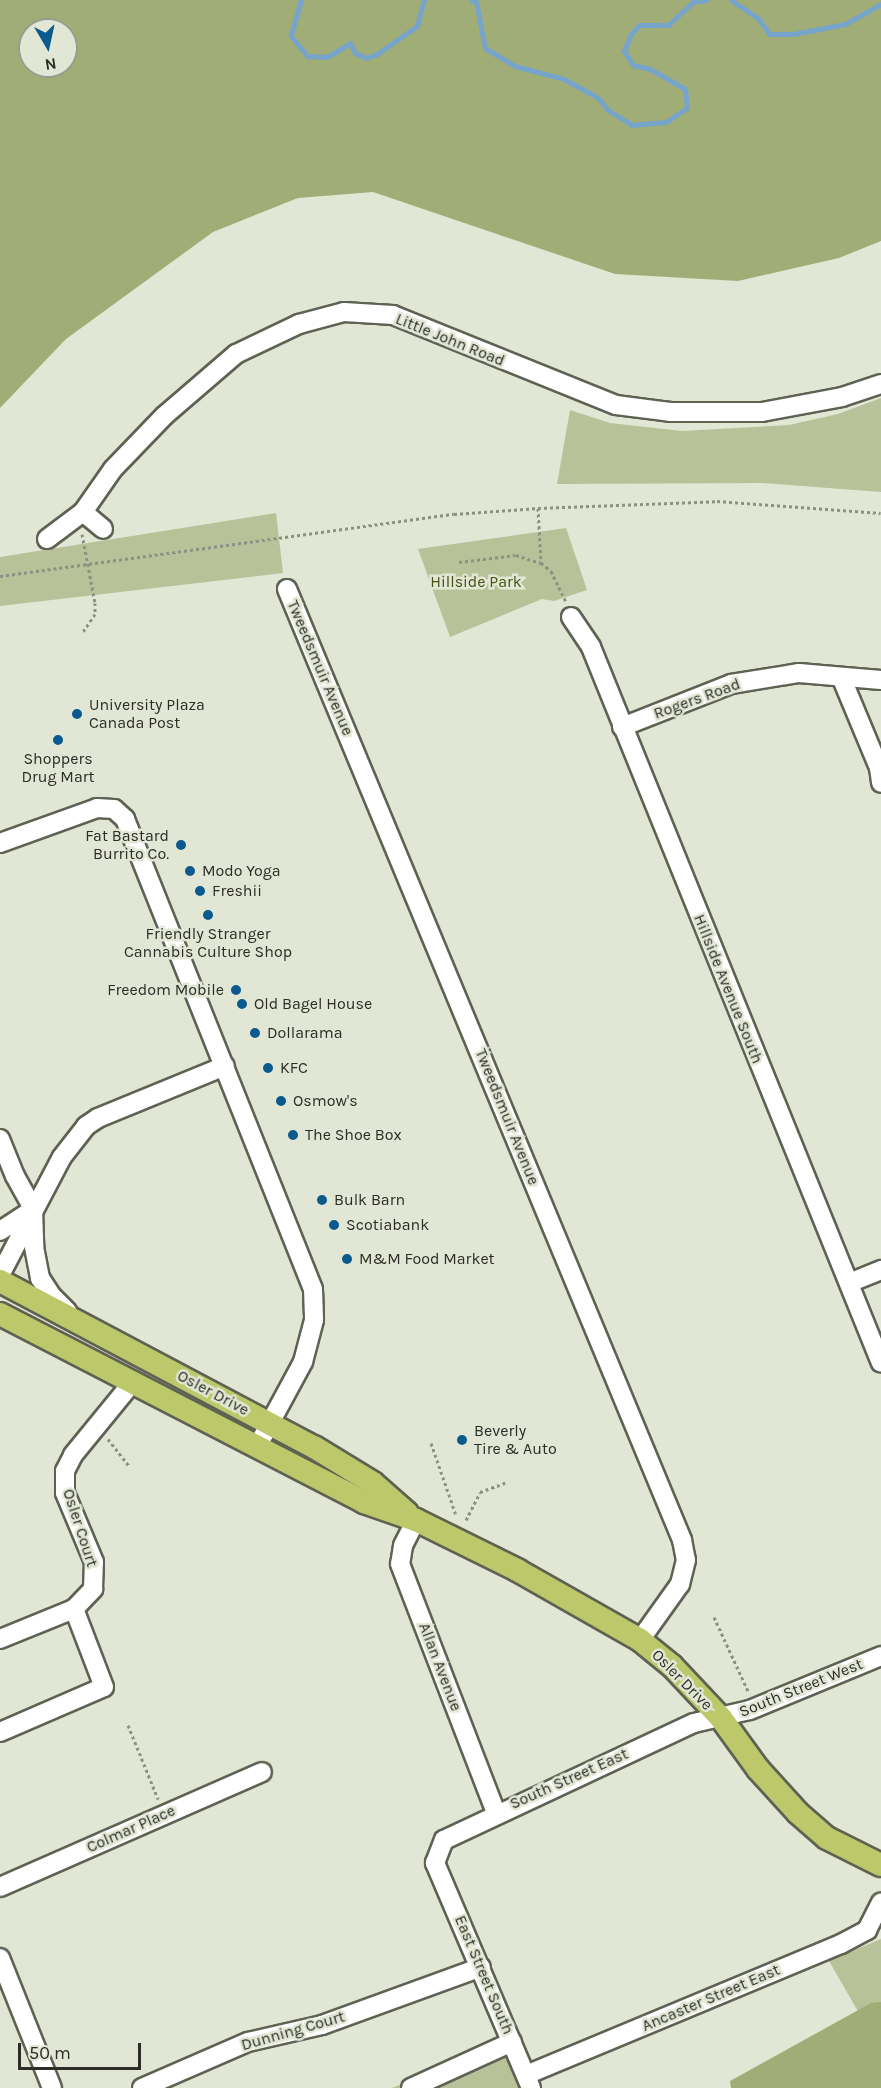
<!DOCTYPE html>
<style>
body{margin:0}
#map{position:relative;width:881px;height:2088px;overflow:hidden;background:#e2e7d5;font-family:Karla,sans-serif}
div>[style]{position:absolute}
.green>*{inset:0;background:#b8c198}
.forest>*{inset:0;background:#a1ad76}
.stream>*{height:5px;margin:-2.5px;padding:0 2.5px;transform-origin:2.5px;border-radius:2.5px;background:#76a4cb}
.path>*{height:3px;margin-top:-1.5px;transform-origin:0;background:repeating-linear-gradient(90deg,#8d9184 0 3px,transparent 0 6px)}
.roads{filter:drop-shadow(2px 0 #5e6253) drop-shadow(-2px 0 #5e6253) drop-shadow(0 2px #5e6253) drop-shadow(0 -2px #5e6253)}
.minor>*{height:18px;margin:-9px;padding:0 9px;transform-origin:9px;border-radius:9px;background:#fff}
.major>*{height:22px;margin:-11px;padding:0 11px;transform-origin:11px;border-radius:11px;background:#bcc869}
.dots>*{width:16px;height:16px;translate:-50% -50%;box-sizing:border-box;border:3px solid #e2e7d5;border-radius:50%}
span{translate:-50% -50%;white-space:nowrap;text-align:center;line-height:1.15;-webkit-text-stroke:5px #e2e7d5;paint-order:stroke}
.street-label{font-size:16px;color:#2b2d26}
.park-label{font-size:16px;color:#475113}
.poi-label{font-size:16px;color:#2b2d26}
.left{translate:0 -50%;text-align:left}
.right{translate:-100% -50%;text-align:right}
.north{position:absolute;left:18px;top:18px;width:60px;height:60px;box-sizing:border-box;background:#e2e7d5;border:2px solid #999d8f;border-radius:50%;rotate:171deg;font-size:16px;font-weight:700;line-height:24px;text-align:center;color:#2b2d26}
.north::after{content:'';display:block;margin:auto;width:21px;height:27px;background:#0b5a8d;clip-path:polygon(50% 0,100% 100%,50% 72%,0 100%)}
.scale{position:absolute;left:18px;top:2043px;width:123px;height:27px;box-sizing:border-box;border:3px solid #2b2d26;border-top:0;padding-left:8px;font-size:18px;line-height:21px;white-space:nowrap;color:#2b2d26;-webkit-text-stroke:4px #e2e7d5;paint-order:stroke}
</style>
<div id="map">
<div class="green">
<i style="clip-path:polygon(881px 398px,881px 492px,763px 483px,557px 484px,570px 410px,610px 423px,682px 431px,789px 425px,838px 414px)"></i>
<i style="clip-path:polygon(276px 513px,283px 573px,0 606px,0 557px)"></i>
<i style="clip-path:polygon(566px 528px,587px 590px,554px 601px,542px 599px,450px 637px,418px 549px)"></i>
<i style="clip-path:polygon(881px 1939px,881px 2040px,875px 2041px,829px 1961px)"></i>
<i style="clip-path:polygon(502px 2044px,521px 2088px,392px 2088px)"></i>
</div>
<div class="forest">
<i style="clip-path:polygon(evenodd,0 0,881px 0,881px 241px,839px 258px,738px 281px,615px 274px,373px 192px,298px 198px,213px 232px,66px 339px,0 408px,0 0,30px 30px,66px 30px,66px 66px,30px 66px,30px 30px)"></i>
<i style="clip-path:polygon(881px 2002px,881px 2088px,731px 2088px,730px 2081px,871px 2003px)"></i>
</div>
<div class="stream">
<i style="left:301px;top:0;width:37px;rotate:106deg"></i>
<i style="left:291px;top:36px;width:26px;rotate:51deg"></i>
<i style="left:307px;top:56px;width:20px;rotate:3deg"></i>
<i style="left:327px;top:57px;width:27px;rotate:-31deg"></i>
<i style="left:350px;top:43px;width:11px;rotate:63deg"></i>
<i style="left:355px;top:53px;width:12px;rotate:24deg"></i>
<i style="left:366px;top:58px;width:12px;rotate:-20deg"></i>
<i style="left:377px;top:54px;width:49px;rotate:-35deg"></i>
<i style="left:417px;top:26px;width:27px;rotate:-75deg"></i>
<i style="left:471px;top:0;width:5px;rotate:22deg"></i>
<i style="left:476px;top:2px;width:47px;rotate:78.9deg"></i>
<i style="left:485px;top:48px;width:35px;rotate:31deg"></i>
<i style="left:515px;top:66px;width:51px;rotate:14.9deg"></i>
<i style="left:564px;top:79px;width:39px;rotate:29deg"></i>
<i style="left:598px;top:98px;width:16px;rotate:50deg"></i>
<i style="left:608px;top:110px;width:28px;rotate:32deg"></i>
<i style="left:632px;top:125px;width:34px;rotate:-5deg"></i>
<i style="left:666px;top:122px;width:25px;rotate:-34deg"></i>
<i style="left:687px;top:108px;width:19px;rotate:-96deg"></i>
<i style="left:685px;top:89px;width:40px;rotate:-150.3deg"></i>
<i style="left:650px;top:69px;width:17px;rotate:-167deg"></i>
<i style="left:633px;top:65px;width:17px;rotate:-123deg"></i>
<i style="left:624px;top:51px;width:18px;rotate:-68deg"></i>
<i style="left:631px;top:34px;width:12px;rotate:-48deg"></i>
<i style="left:639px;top:25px;width:29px"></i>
<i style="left:668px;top:25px;width:34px;rotate:-43deg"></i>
<i style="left:693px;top:2px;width:14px;rotate:-8deg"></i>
<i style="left:731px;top:0;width:32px;rotate:34deg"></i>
<i style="left:758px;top:18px;width:19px;rotate:55deg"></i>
<i style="left:769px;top:34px;width:24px"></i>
<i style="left:793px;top:34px;width:53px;rotate:-10.9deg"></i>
<i style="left:845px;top:24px;width:41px;rotate:-29.1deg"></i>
</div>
<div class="path">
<i style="left:538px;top:508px;width:55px;rotate:86.9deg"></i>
<i style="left:541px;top:563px;width:13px;rotate:39deg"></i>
<i style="left:551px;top:571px;width:34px;rotate:64deg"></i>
<i style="left:82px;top:534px;width:70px;rotate:79.3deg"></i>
<i style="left:95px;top:603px;width:11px;rotate:90deg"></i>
<i style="left:95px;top:614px;width:22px;rotate:124deg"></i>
<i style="left:459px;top:562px;width:57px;rotate:-7deg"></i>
<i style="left:516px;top:555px;width:26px;rotate:18deg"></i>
<i style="left:0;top:576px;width:458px;rotate:-7.8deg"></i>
<i style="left:454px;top:514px;width:84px;rotate:-4.1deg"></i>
<i style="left:538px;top:508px;width:179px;rotate:-2.2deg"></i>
<i style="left:717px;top:501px;width:164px;rotate:4.2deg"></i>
<i style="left:108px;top:1439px;width:34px;rotate:52deg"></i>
<i style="left:431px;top:1443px;width:76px;rotate:70.9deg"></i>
<i style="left:466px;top:1520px;width:31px;rotate:-63deg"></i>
<i style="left:480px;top:1492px;width:27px;rotate:-20deg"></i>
<i style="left:714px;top:1617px;width:84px;rotate:65.3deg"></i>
<i style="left:128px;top:1725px;width:80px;rotate:67.9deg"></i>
</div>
<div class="roads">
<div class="minor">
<i style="left:83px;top:512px;width:26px;rotate:40deg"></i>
<i style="left:47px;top:539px;width:45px;rotate:-36.9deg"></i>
<i style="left:83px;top:512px;width:52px;rotate:-55.1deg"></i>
<i style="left:113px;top:469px;width:74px;rotate:-46.1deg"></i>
<i style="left:164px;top:416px;width:95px;rotate:-40.7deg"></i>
<i style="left:236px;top:354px;width:70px;rotate:-25.5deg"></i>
<i style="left:299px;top:324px;width:47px;rotate:-14.9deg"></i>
<i style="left:344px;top:312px;width:49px;rotate:3.5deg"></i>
<i style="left:393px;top:315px;width:240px;rotate:22deg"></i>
<i style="left:616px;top:405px;width:55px;rotate:7.3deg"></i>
<i style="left:671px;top:412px;width:91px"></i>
<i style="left:762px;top:412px;width:81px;rotate:-10.6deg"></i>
<i style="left:842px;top:397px;width:41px;rotate:-18.4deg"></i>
<i style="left:287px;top:589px;width:1030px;rotate:67.44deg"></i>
<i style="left:682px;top:1540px;width:20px;rotate:79deg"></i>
<i style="left:686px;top:1560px;width:25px;rotate:104deg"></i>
<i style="left:680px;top:1584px;width:69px;rotate:125.5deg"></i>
<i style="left:571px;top:617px;width:36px;rotate:56deg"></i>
<i style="left:591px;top:647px;width:772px;rotate:67.95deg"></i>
<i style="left:842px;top:679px;width:96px;rotate:67.4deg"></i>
<i style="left:879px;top:768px;width:15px;rotate:82deg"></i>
<i style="left:622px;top:727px;width:117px;rotate:-21.5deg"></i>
<i style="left:731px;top:684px;width:69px;rotate:-9.2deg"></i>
<i style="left:799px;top:673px;width:82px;rotate:4.9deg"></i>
<i style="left:0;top:843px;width:103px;rotate:-19.8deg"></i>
<i style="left:97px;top:808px;width:17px;rotate:3deg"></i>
<i style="left:114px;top:809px;width:15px;rotate:42deg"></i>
<i style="left:125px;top:819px;width:506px;rotate:68.2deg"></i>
<i style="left:313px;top:1289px;width:31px;rotate:88deg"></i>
<i style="left:314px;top:1320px;width:43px;rotate:104.7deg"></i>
<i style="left:303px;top:1362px;width:97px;rotate:118.4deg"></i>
<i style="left:0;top:1139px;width:40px;rotate:68deg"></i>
<i style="left:15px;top:1176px;width:38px;rotate:61deg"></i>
<i style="left:33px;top:1209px;width:38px;rotate:88deg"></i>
<i style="left:34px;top:1247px;width:32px;rotate:79deg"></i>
<i style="left:40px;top:1278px;width:20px;rotate:57deg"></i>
<i style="left:51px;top:1295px;width:23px;rotate:45deg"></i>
<i style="left:0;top:1231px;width:38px;rotate:-33deg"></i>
<i style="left:0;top:1275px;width:133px;rotate:-62.3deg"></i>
<i style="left:62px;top:1157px;width:39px;rotate:-52deg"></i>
<i style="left:86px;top:1126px;width:14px;rotate:-34deg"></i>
<i style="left:98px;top:1118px;width:137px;rotate:-22.3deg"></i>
<i style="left:849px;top:1283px;width:35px;rotate:-22deg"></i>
<i style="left:416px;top:1520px;width:29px;rotate:117deg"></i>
<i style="left:403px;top:1546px;width:18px;rotate:99deg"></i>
<i style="left:400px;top:1564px;width:267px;rotate:68.9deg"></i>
<i style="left:0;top:1639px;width:80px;rotate:-22.1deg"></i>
<i style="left:74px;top:1609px;width:28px;rotate:-46deg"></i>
<i style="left:93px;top:1589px;width:27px;rotate:-88deg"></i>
<i style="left:94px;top:1562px;width:75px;rotate:-112.8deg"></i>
<i style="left:65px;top:1493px;width:22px;rotate:-90deg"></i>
<i style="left:65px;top:1471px;width:18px;rotate:-63deg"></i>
<i style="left:73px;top:1455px;width:93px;rotate:-50.7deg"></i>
<i style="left:0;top:1732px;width:113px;rotate:-23.4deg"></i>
<i style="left:104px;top:1687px;width:84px;rotate:-111deg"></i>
<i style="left:0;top:1887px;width:286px;rotate:-23.7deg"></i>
<i style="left:0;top:1958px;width:140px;rotate:68.2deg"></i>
<i style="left:526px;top:2075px;width:341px;rotate:-22.6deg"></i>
<i style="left:841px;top:1944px;width:30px;rotate:-28deg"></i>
<i style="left:867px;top:1930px;width:31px;rotate:-63deg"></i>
<i style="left:142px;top:2088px;width:116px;rotate:-23.5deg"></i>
<i style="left:248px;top:2042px;width:76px;rotate:-12.9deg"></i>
<i style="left:322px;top:2025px;width:169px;rotate:-20deg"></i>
<i style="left:411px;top:2088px;width:111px;rotate:-24.5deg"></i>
<i style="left:531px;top:2088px;width:245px;rotate:-113.1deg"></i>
<i style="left:435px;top:1863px;width:25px;rotate:-69deg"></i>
<i style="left:444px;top:1840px;width:276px;rotate:-25.1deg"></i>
<i style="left:694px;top:1723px;width:57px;rotate:-13.1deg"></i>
<i style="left:750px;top:1710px;width:142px;rotate:-22.4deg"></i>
</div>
<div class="major">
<i style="left:0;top:1281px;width:355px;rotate:27.9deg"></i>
<i style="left:314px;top:1447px;width:69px;rotate:31.4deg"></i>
<i style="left:373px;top:1483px;width:45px;rotate:41.4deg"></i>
<i style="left:0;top:1314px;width:410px;rotate:27.3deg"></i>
<i style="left:364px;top:1502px;width:55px;rotate:19.1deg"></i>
<i style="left:416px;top:1520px;width:113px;rotate:26.3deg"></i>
<i style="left:517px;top:1570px;width:142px;rotate:29.6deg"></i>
<i style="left:640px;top:1640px;width:41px;rotate:39.1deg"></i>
<i style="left:672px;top:1666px;width:71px;rotate:46.7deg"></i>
<i style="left:721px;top:1718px;width:63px;rotate:54deg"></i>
<i style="left:758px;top:1769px;width:59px;rotate:47.7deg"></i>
<i style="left:798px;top:1813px;width:38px;rotate:41deg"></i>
<i style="left:827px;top:1838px;width:60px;rotate:26.6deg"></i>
</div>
</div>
<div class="dots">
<i style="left:77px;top:714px;background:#0b5a8d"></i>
<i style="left:58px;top:740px;background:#0b5a8d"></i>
<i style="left:181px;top:845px;background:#0b5a8d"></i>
<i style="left:190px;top:871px;background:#0b5a8d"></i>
<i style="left:200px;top:891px;background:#0b5a8d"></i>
<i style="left:208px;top:915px;background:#0b5a8d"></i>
<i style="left:236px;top:990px;background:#0b5a8d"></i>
<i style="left:242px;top:1004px;background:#0b5a8d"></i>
<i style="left:255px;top:1033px;background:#0b5a8d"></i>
<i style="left:268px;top:1068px;background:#0b5a8d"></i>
<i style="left:281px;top:1101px;background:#0b5a8d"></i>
<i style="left:293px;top:1135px;background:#0b5a8d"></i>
<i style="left:322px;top:1200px;background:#0b5a8d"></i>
<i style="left:334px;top:1225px;background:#0b5a8d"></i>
<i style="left:347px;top:1259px;background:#0b5a8d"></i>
<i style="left:462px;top:1440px;background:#0b5a8d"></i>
</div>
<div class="street-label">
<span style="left:450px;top:340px;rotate:22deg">Little John Road</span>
<span style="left:320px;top:668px;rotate:67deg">Tweedsmuir Avenue</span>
<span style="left:697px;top:699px;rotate:-20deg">Rogers Road</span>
<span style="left:728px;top:989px;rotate:68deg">Hillside Avenue South</span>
<span style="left:507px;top:1117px;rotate:68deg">Tweedsmuir Avenue</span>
<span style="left:213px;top:1393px;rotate:28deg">Osler Drive</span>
<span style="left:80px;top:1528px;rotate:72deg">Osler Court</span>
<span style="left:440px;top:1667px;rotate:69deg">Allan Avenue</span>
<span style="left:682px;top:1680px;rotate:45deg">Osler Drive</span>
<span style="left:801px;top:1688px;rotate:-22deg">South Street West</span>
<span style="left:569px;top:1779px;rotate:-24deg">South Street East</span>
<span style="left:131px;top:1829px;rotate:-24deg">Colmar Place</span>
<span style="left:484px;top:1975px;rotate:67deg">East Street South</span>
<span style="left:711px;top:1998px;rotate:-23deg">Ancaster Street East</span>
<span style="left:293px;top:2031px;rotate:-16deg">Dunning Court</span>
</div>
<div class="park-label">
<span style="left:476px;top:582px">Hillside Park</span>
</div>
<div class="poi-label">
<span class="left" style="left:89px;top:714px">University Plaza<br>Canada Post</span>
<span style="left:58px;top:768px">Shoppers<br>Drug Mart</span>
<span class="right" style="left:169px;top:845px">Fat Bastard<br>Burrito Co.</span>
<span class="left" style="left:202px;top:871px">Modo Yoga</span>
<span class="left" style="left:212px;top:891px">Freshii</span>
<span style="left:208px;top:943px">Friendly Stranger<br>Cannabis Culture Shop</span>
<span class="right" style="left:224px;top:990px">Freedom Mobile</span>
<span class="left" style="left:254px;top:1004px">Old Bagel House</span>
<span class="left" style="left:267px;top:1033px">Dollarama</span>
<span class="left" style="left:280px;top:1068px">KFC</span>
<span class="left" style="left:293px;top:1101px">Osmow's</span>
<span class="left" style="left:305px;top:1135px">The Shoe Box</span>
<span class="left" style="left:334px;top:1200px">Bulk Barn</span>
<span class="left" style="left:346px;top:1225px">Scotiabank</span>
<span class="left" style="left:359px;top:1259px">M&amp;M Food Market</span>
<span class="left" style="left:474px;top:1440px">Beverly<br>Tire &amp; Auto</span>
</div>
<div class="north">N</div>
<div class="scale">50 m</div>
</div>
